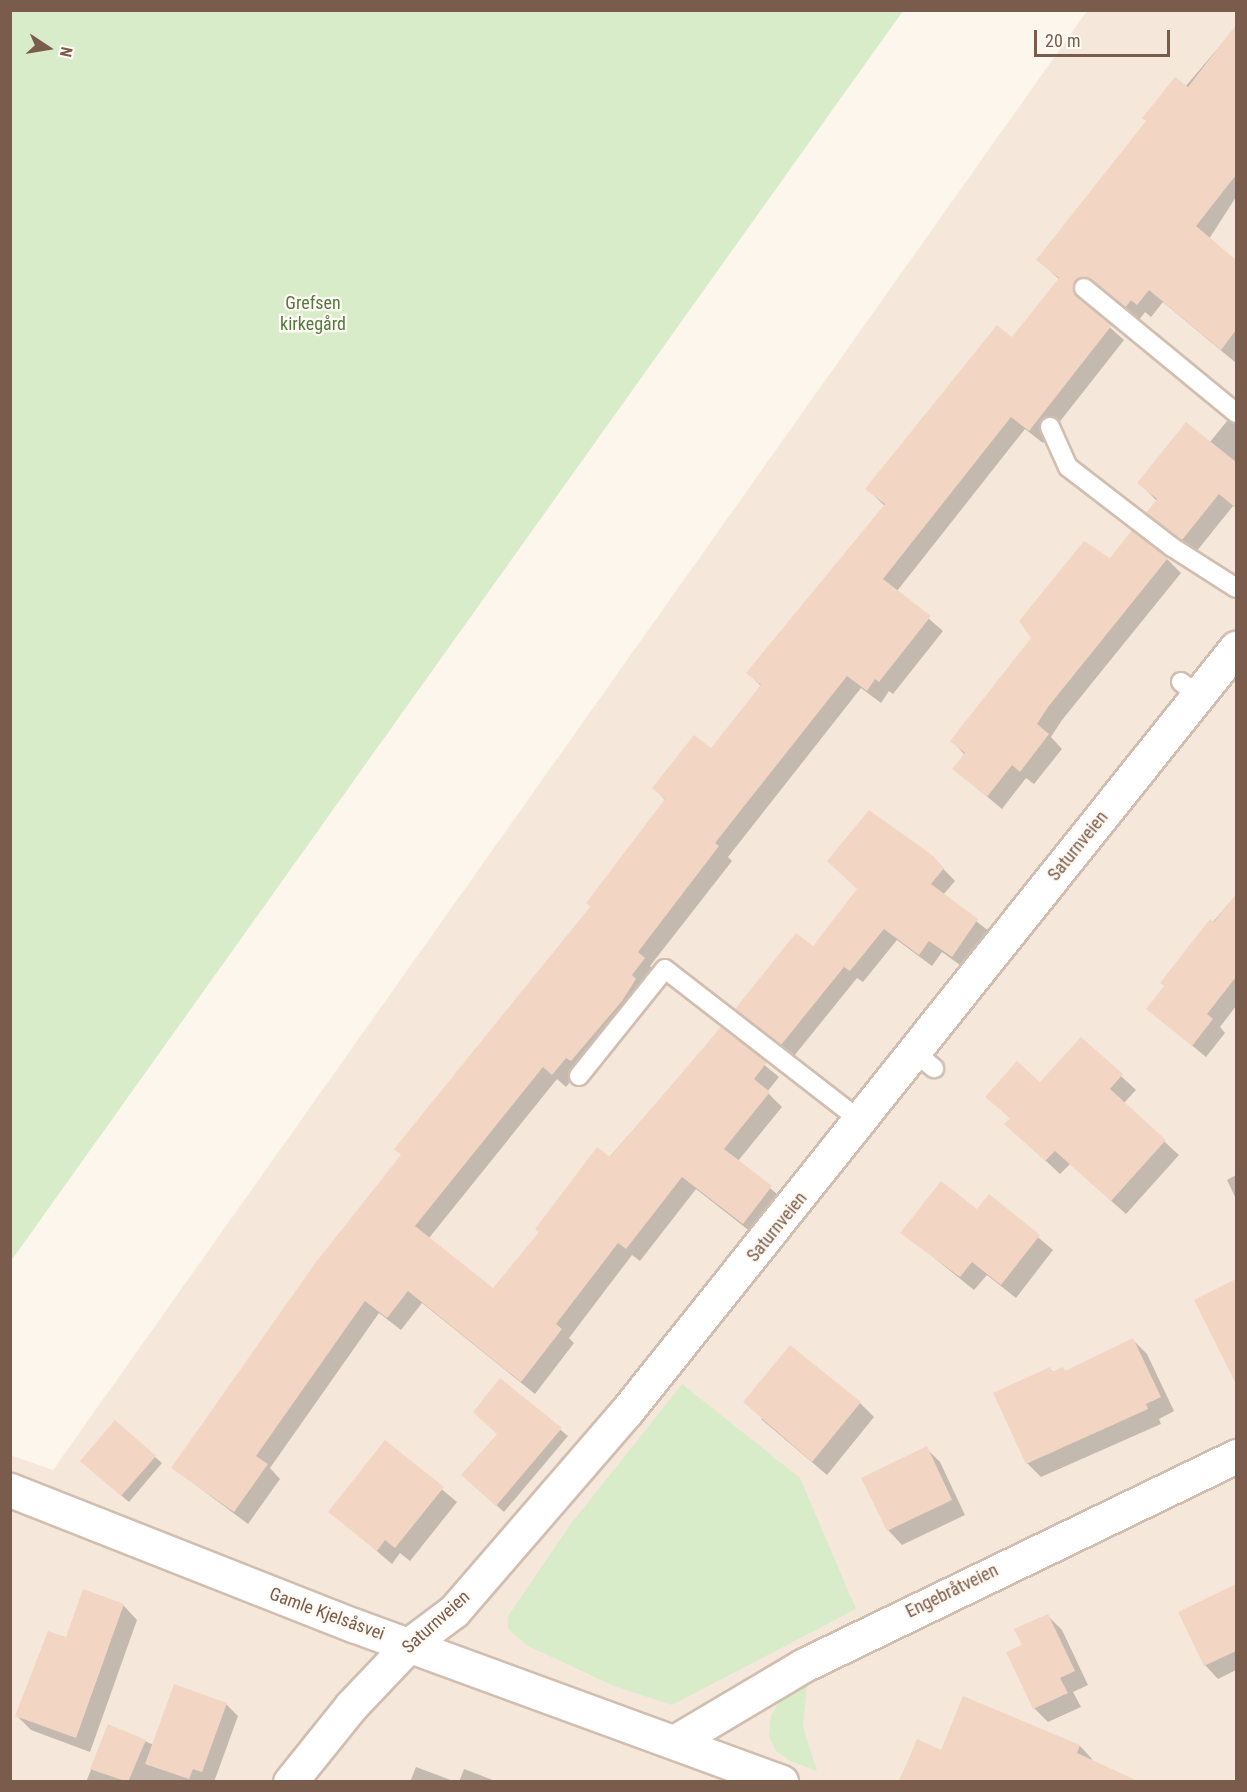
<!DOCTYPE html>
<meta charset="utf-8">
<style>
body{margin:0}
#map{position:relative;width:1247px;height:1792px;overflow:hidden;background:#fdf6ec;font-family:"Roboto Condensed",sans-serif}
div>[style]{position:absolute}
.residential>*{inset:0;background:#f5e8da}
.green>*{inset:0;background:#d8ecc9}
.shadow>*{inset:0;background:#0003}
.building>*{inset:0;background:#f3d5c3}
.roads{filter:drop-shadow(2px 0 #d1beb0) drop-shadow(-2px 0 #d1beb0) drop-shadow(0 2px #d1beb0) drop-shadow(0 -2px #d1beb0)}
.lane>*{height:18px;margin:-9px;padding:0 9px;transform-origin:9px;border-radius:9px;background:#fff}
.street>*{height:33px;margin:-16.5px;padding:0 16.5px;transform-origin:16.5px;border-radius:16.5px;background:#fff}
span{translate:-50% -50%;white-space:nowrap;text-align:center;line-height:1.15;-webkit-text-stroke:4.5px #fffaf3;paint-order:stroke}
.park-label{font-size:18px;color:#537a41}
.street-label{font-size:18px;color:#7a5c4d}
.frame{position:absolute;inset:0;border:12px solid #7a5c4d;pointer-events:none}
.north{position:absolute;left:18px;top:18px;width:60px;height:60px;-webkit-text-stroke:4px #fffaf3;paint-order:stroke;rotate:102deg;font-size:16px;font-weight:700;line-height:24px;text-align:center;color:#7a5c4d}
.north::after{content:'';display:block;margin:auto;width:21px;height:27px;background:#7a5c4d;clip-path:polygon(50% 0,100% 100%,50% 72%,0 100%)}
.scale{position:absolute;left:1034px;top:30px;width:136px;height:27px;box-sizing:border-box;border:3px solid #7a5c4d;border-top:0;padding-left:8px;font-size:18px;line-height:21px;white-space:nowrap;color:#7a5c4d;-webkit-text-stroke:4px #fffaf3;paint-order:stroke}
</style>
<div id="map">
<div class="residential">
<i style="clip-path:polygon(1087px 11px,1236px 11px,1236px 1781px,11px 1781px,10px 1455px,53px 1470px)"></i>
</div>
<div class="green">
<i style="clip-path:polygon(11px 10px,903px 11px,11px 1261px,10px 11px)"></i>
<i style="clip-path:polygon(682px 1384px,800px 1478px,856px 1609px,672px 1705px,614px 1686px,528px 1646px,508px 1629px,508px 1616px,570px 1525px)"></i>
<i style="clip-path:polygon(807px 1685px,803px 1727px,817px 1771px,790px 1761px,776px 1751px,769px 1736px,771px 1716px,779px 1702px)"></i>
</div>
<div class="shadow">
<i style="clip-path:polygon(1236px 27px,1236px 197px,1209px 239px,1236px 261px,1236px 363px,1163px 302px,1151px 317px,1145px 312px,1139px 320px,1105px 292px,1089px 293px,1085px 301px,1088px 308px,1124px 340px,1043px 443px,1025px 429px,897px 591px,943px 631px,893px 694px,889px 691px,881px 703px,861px 688px,728px 857px,732px 861px,650px 966px,657px 972px,566px 1087px,557px 1079px,429px 1238px,494px 1290px,721px 1029px,779px 1077px,767px 1092px,782px 1107px,738px 1161px,784px 1200px,756px 1236px,696px 1189px,640px 1261px,632px 1255px,569px 1338px,574px 1343px,535px 1394px,422px 1303px,401px 1330px,379px 1313px,270px 1468px,280px 1479px,248px 1524px,173px 1468px,591px 907px,666px 801px,654px 788px,711px 750px,761px 686px,748px 673px,885px 506px,867px 489px,1012px 339px,1060px 280px,1038px 260px)"></i>
<i style="clip-path:polygon(1227px 421px,1236px 424px,1236px 508px,1233px 506px,1196px 552px,1148px 513px,1157px 501px,1139px 483px,1210px 442px)"></i>
<i style="clip-path:polygon(1167px 559px,1181px 573px,1062px 720px,1051px 737px,1062px 749px,1034px 784px,1026px 778px,1002px 809px,954px 769px,965px 755px,952px 741px,1110px 560px)"></i>
<i style="clip-path:polygon(931px 856px,955px 881px,943px 895px,990px 932px,964px 968px,942px 952px,932px 966px,897px 940px,863px 982px,857px 978px,794px 1056px,737px 1009px)"></i>
<i style="clip-path:polygon(1236px 895px,1236px 1006px,1220px 1027px,1225px 1033px,1206px 1057px,1148px 1009px,1166px 986px,1162px 982px)"></i>
<i style="clip-path:polygon(1081px 1039px,1136px 1090px,1123px 1104px,1179px 1155px,1126px 1214px,1070px 1164px,1060px 1174px,1006px 1124px,1011px 1119px,1002px 1111px,1040px 1085px)"></i>
<i style="clip-path:polygon(1236px 1175px,1236px 1199px,1227px 1180px)"></i>
<i style="clip-path:polygon(989px 1196px,1053px 1250px,1016px 1298px,987px 1275px,974px 1290px,902px 1232px,977px 1211px)"></i>
<i style="clip-path:polygon(1236px 1281px,1236px 1375px,1196px 1301px)"></i>
<i style="clip-path:polygon(1133px 1340px,1147px 1354px,1174px 1411px,1159px 1419px,1161px 1424px,1041px 1477px,1027px 1463px,1050px 1369px,1054px 1373px,1063px 1369px,1066px 1372px)"></i>
<i style="clip-path:polygon(500px 1380px,568px 1436px,504px 1512px,470px 1481px,499px 1434px)"></i>
<i style="clip-path:polygon(860px 1403px,874px 1417px,827px 1475px,761px 1419px)"></i>
<i style="clip-path:polygon(385px 1442px,457px 1502px,410px 1561px,400px 1553px,392px 1564px,330px 1511px)"></i>
<i style="clip-path:polygon(926px 1448px,940px 1462px,965px 1515px,902px 1545px,888px 1530px,863px 1479px)"></i>
<i style="clip-path:polygon(155px 1457px,162px 1463px,129px 1502px,89px 1468px)"></i>
<i style="clip-path:polygon(1236px 1586px,1236px 1670px,1218px 1679px,1205px 1665px,1180px 1613px)"></i>
<i style="clip-path:polygon(123px 1605px,137px 1620px,90px 1752px,31px 1730px,17px 1716px,67px 1639px)"></i>
<i style="clip-path:polygon(1048px 1616px,1062px 1630px,1088px 1685px,1073px 1692px,1081px 1707px,1048px 1722px,1034px 1708px,1024px 1645px)"></i>
<i style="clip-path:polygon(226px 1704px,238px 1716px,214px 1782px,86px 1782px,109px 1726px,154px 1745px)"></i>
<i style="clip-path:polygon(918px 1741px,942px 1752px,1080px 1746px,1092px 1759px,1091px 1763px,903px 1782px,900px 1779px)"></i>
<i style="clip-path:polygon(416px 1767px,456px 1782px,410px 1782px)"></i>
<i style="clip-path:polygon(464px 1769px,498px 1782px,459px 1782px)"></i>
</div>
<div class="building">
<i style="clip-path:polygon(1236px 25px,1236px 175px,1196px 226px,1236px 260px,1236px 330px,1221px 350px,1149px 290px,1137px 305px,1131px 300px,1125px 308px,1091px 279px,1076px 280px,1073px 287px,1076px 296px,1112px 325px,1029px 431px,1011px 417px,883px 579px,931px 616px,879px 682px,875px 679px,867px 691px,847px 676px,715px 843px,719px 846px,638px 952px,645px 958px,632px 975px,636px 979px,622px 1001px,571px 1061px,566px 1058px,552px 1075px,543px 1067px,415px 1226px,493px 1288px,539px 1232px,535px 1229px,597px 1147px,610px 1157px,721px 1027px,767px 1062px,754px 1079px,770px 1092px,724px 1149px,772px 1186px,743px 1224px,682px 1177px,626px 1249px,618px 1243px,556px 1324px,562px 1329px,521px 1382px,408px 1291px,387px 1318px,365px 1301px,256px 1456px,268px 1464px,234px 1512px,171px 1468px,316px 1262px,401px 1155px,394px 1149px,590px 907px,586px 903px,665px 799px,652px 788px,694px 735px,711px 748px,761px 685px,746px 673px,885px 504px,865px 489px,997px 325px,1012px 337px,1059px 278px,1036px 260px,1146px 121px,1142px 118px,1175px 77px,1188px 87px)"></i>
<i style="clip-path:polygon(1186px 422px,1236px 462px,1236px 508px,1219px 494px,1182px 540px,1146px 513px,1157px 499px,1137px 483px)"></i>
<i style="clip-path:polygon(1132px 530px,1168px 558px,1048px 707px,1037px 724px,1049px 734px,1020px 772px,1012px 765px,987px 797px,952px 769px,965px 753px,950px 741px,1031px 638px,1019px 621px,1084px 541px,1110px 558px)"></i>
<i style="clip-path:polygon(869px 810px,932px 855px,944px 868px,931px 884px,978px 919px,952px 957px,929px 941px,919px 955px,884px 929px,850px 971px,844px 967px,781px 1045px,735px 1009px,796px 933px,813px 946px,857px 889px,827px 861px)"></i>
<i style="clip-path:polygon(1236px 894px,1236px 977px,1207px 1014px,1213px 1019px,1192px 1046px,1146px 1009px,1164px 986px,1160px 983px,1210px 919px,1214px 922px)"></i>
<i style="clip-path:polygon(1081px 1037px,1123px 1074px,1110px 1089px,1166px 1140px,1111px 1201px,1055px 1151px,1045px 1161px,1004px 1124px,1010px 1118px,985px 1097px,1017px 1061px,1040px 1082px)"></i>
<i style="clip-path:polygon(941px 1181px,977px 1209px,989px 1194px,1040px 1235px,1001px 1285px,972px 1262px,960px 1277px,900px 1233px)"></i>
<i style="clip-path:polygon(1236px 1279px,1236px 1384px,1194px 1300px)"></i>
<i style="clip-path:polygon(1133px 1338px,1161px 1397px,1146px 1404px,1148px 1409px,1026px 1464px,993px 1393px,1050px 1367px,1052px 1372px,1063px 1367px,1065px 1371px)"></i>
<i style="clip-path:polygon(790px 1345px,861px 1402px,812px 1462px,743px 1402px)"></i>
<i style="clip-path:polygon(500px 1378px,562px 1428px,496px 1506px,461px 1475px,497px 1434px,473px 1412px)"></i>
<i style="clip-path:polygon(115px 1420px,156px 1456px,121px 1496px,80px 1461px)"></i>
<i style="clip-path:polygon(385px 1440px,444px 1487px,395px 1548px,385px 1540px,377px 1551px,328px 1512px)"></i>
<i style="clip-path:polygon(927px 1446px,952px 1500px,887px 1531px,861px 1478px)"></i>
<i style="clip-path:polygon(1236px 1584px,1236px 1651px,1204px 1666px,1178px 1612px)"></i>
<i style="clip-path:polygon(83px 1589px,124px 1604px,76px 1738px,15px 1716px,48px 1631px,66px 1637px)"></i>
<i style="clip-path:polygon(1048px 1614px,1075px 1671px,1060px 1678px,1068px 1693px,1033px 1709px,1006px 1652px,1022px 1645px,1014px 1629px)"></i>
<i style="clip-path:polygon(174px 1684px,227px 1703px,202px 1772px,193px 1769px,189px 1779px,145px 1764px)"></i>
<i style="clip-path:polygon(963px 1696px,1080px 1745px,1077px 1753px,1140px 1782px,899px 1782px,917px 1739px,941px 1750px)"></i>
<i style="clip-path:polygon(108px 1724px,146px 1740px,128px 1782px,90px 1769px)"></i>
</div>
<div class="roads">
<div class="lane">
<i style="left:1084px;top:288px;width:197px;rotate:39.4deg"></i>
<i style="left:1050px;top:427px;width:44px;rotate:65.8deg"></i>
<i style="left:1068px;top:467px;width:131px;rotate:37.6deg"></i>
<i style="left:1172px;top:547px;width:76px;rotate:32.6deg"></i>
<i style="left:1181px;top:682px;width:23px;rotate:38deg"></i>
<i style="left:914px;top:1052px;width:26px;rotate:39deg"></i>
<i style="left:579px;top:1076px;width:137px;rotate:-51.2deg"></i>
<i style="left:665px;top:969px;width:247px;rotate:37.8deg"></i>
</div>
<div class="street">
<i style="left:10px;top:1490px;width:369px;rotate:21.5deg"></i>
<i style="left:353px;top:1625px;width:456px;rotate:20.1deg"></i>
<i style="left:676px;top:1741px;width:149px;rotate:-30.7deg"></i>
<i style="left:804px;top:1665px;width:480px;rotate:-25.8deg"></i>
<i style="left:290px;top:1782px;width:97px;rotate:-51.2deg"></i>
<i style="left:351px;top:1706px;width:86px;rotate:-46.4deg"></i>
<i style="left:410px;top:1644px;width:55px;rotate:-36.9deg"></i>
<i style="left:454px;top:1611px;width:263px;rotate:-49.2deg"></i>
<i style="left:626px;top:1412px;width:978px;rotate:-51.4deg"></i>
</div>
</div>
<div class="park-label">
<span style="left:313px;top:314px">Grefsen<br>kirkegård</span>
</div>
<div class="street-label">
<span style="left:1078px;top:846px;rotate:-51deg">Saturnveien</span>
<span style="left:777px;top:1227px;rotate:-51deg">Saturnveien</span>
<span style="left:952px;top:1591px;rotate:-26deg">Engebråtveien</span>
<span style="left:327px;top:1614px;rotate:20deg">Gamle Kjelsåsvei</span>
<span style="left:436px;top:1622px;rotate:-42deg">Saturnveien</span>
</div>
<div class="frame"></div>
<div class="north">N</div>
<div class="scale">20 m</div>
</div>
